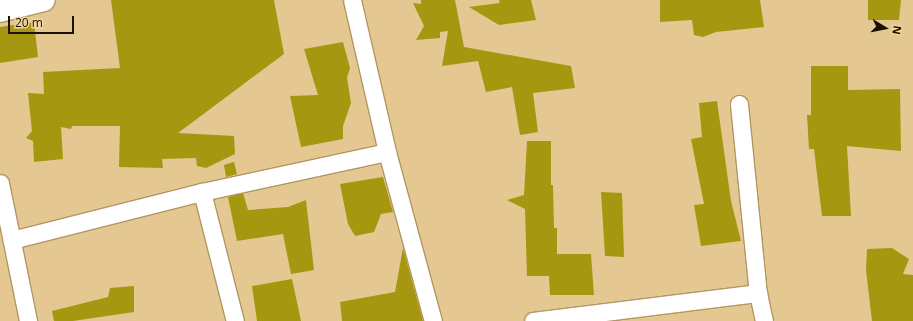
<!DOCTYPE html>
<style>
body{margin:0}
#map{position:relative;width:913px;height:321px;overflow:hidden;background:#e5c791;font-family:"Open Sans",sans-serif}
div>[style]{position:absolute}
.building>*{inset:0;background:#a69711}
.roads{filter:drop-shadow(1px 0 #b29661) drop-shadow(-1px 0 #b29661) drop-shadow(0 1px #b29661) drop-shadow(0 -1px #b29661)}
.street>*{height:17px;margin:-8.5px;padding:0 8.5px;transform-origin:8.5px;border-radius:8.5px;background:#fff}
.secondary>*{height:22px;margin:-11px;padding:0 11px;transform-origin:11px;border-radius:11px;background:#fff}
span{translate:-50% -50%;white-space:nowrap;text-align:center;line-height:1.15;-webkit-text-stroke:3px #f2d49e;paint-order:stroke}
.north{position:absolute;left:865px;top:8px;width:40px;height:40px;-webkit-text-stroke:3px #f2d49e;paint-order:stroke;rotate:100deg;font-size:11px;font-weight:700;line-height:16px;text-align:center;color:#1c1100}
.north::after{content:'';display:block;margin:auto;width:14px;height:18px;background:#1c1100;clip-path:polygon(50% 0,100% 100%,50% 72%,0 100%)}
.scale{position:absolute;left:8px;top:16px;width:66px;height:18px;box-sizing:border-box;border:2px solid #1c1100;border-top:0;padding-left:5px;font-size:12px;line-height:14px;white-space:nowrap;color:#1c1100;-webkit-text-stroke:3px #f2d49e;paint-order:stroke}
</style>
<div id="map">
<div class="building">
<i style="clip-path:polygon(111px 0,274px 0,284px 54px,178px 133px,234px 136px,235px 154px,206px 168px,197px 166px,196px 158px,162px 159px,163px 168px,119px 167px,120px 126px,72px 126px,71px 129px,61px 127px,63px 159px,34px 162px,33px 141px,26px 138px,32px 131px,28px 93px,44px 94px,43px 72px,120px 68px)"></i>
<i style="clip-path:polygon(421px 0,455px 0,464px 47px,571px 66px,575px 88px,533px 93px,538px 132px,520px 135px,512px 87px,486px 92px,478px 61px,442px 66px,448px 31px,440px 32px,440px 38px,416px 40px,424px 26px,413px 3px,421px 4px)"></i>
<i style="clip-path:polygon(499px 0,531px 0,536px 20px,499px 25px,469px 7px,500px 3px)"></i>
<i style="clip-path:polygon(660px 0,760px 0,764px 27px,716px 32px,703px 37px,694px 35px,692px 20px,660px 22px)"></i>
<i style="clip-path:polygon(868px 0,901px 0,899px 20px,868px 20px)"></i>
<i style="clip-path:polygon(34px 22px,38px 57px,0 63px,0 27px)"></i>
<i style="clip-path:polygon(343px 42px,350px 68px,347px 78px,351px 103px,343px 126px,343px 139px,301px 147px,290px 96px,318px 95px,304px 49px)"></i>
<i style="clip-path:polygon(811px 66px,848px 66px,848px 90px,900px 89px,901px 151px,847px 146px,851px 216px,822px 216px,814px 149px,809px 149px,807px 115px,811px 115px)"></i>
<i style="clip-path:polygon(717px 101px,731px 201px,741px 241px,701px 246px,694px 205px,704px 204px,691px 139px,702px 137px,699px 103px)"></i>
<i style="clip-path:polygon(527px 141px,551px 141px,551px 185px,553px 185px,554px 228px,557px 228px,557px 254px,591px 254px,594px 295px,550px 295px,549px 276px,527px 276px,525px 209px,507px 200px,524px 195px)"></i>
<i style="clip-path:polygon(234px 162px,237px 174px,226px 177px,224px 165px)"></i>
<i style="clip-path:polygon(383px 177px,393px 212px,381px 214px,374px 232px,355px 236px,348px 224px,340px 184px)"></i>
<i style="clip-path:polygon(601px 192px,622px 193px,624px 257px,605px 256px)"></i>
<i style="clip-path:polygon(243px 193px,248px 210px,288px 207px,306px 200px,314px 270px,291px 274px,283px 234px,237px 241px,228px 197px)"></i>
<i style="clip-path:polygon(403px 248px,423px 321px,342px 321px,340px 302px,395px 292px)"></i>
<i style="clip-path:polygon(892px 248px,909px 259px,903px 274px,913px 275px,913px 321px,872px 321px,866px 270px,867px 249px)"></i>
<i style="clip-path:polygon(292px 279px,301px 321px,257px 321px,252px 286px)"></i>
<i style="clip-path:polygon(134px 286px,134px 312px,73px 321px,54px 321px,52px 311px,108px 297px,110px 288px)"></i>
</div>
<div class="roads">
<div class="street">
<i style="left:352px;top:0;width:156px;rotate:77deg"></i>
<i style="left:387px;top:152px;width:175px;rotate:74.8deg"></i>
<i style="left:739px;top:104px;width:190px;rotate:84.3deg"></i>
<i style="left:758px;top:293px;width:29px;rotate:78deg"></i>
<i style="left:0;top:183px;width:141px;rotate:78.5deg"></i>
<i style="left:202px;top:192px;width:133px;rotate:75.7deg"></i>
<i style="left:12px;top:240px;width:196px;rotate:-14.2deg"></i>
<i style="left:202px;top:192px;width:189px;rotate:-12.2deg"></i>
<i style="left:533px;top:321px;width:227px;rotate:-7.1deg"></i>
</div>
<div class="secondary">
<i style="left:0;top:11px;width:45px;rotate:-14deg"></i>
</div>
</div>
<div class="north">N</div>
<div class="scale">20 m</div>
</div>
